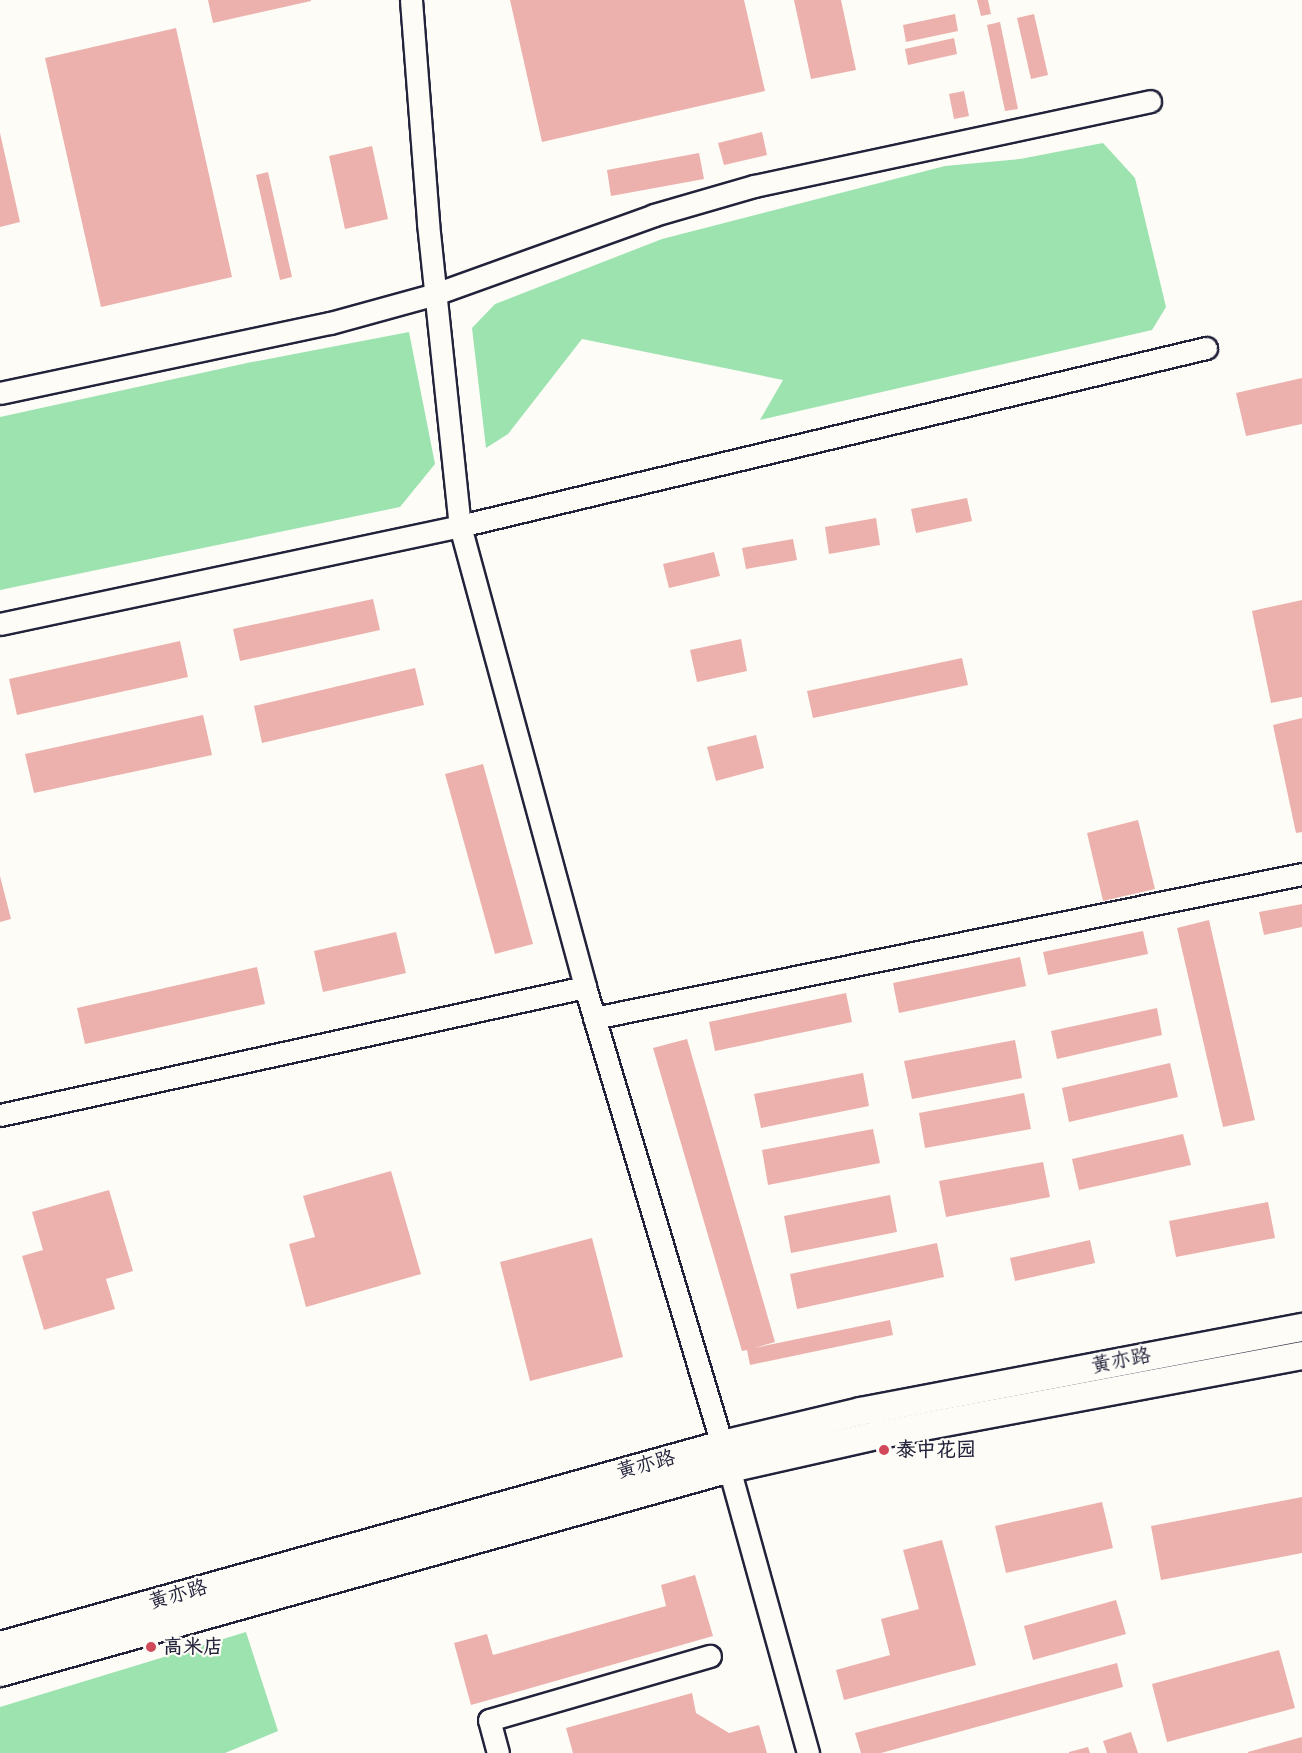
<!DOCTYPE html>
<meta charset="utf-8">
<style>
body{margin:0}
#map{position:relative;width:1302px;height:1753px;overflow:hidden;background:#fdfcf7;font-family:"Balsamiq Sans","LXGW WenKai TC",sans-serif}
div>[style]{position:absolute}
.green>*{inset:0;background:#9de3b0}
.building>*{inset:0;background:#ecb1ac}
.roads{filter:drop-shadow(2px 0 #22223b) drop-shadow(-2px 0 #22223b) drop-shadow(0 2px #22223b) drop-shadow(0 -2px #22223b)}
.minor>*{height:21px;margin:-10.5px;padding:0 10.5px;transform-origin:10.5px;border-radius:10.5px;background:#fdfcf7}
.major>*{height:27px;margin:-13.5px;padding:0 13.5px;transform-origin:13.5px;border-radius:13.5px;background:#fdfcf7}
.dots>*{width:16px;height:16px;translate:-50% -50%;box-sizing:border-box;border:3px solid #fdfcf7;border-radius:50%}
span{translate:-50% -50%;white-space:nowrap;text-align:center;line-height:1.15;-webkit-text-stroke:4.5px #fdfcf7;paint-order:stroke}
.street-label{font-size:20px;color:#22223b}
.poi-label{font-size:20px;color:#22223b;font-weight:700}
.left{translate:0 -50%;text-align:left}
</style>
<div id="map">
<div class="green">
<i style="clip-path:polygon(1103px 143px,1135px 178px,1166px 307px,1152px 330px,760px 420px,783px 380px,582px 339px,508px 434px,486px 448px,472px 328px,495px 304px,662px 239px,945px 166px,1020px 159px)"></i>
<i style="clip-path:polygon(409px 332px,435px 464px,400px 507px,0 590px,0 417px,247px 363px)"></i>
<i style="clip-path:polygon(246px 1632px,278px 1731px,225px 1753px,0 1753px,0 1707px)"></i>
</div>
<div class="building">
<i style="clip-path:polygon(208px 0,311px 0,311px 1px,213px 23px)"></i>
<i style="clip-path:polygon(510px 0,744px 0,765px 91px,542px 142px)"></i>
<i style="clip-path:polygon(794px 0,841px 0,856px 70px,811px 79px)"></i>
<i style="clip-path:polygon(977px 0,988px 0,991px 14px,981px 16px)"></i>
<i style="clip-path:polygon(955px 14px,958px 31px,906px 42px,903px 25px)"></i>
<i style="clip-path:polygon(1034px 14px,1048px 75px,1031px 79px,1017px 18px)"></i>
<i style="clip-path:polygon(1000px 22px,1018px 109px,1005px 111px,987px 25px)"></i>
<i style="clip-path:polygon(176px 28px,232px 277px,101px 307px,45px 58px)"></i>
<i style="clip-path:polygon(954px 38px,957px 54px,908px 65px,905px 49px)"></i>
<i style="clip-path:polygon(964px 91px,969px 116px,954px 119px,949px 94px)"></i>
<i style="clip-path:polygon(762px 132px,767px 155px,724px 165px,718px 143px)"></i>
<i style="clip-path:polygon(0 133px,20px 222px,0 227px)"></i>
<i style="clip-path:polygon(372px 146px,388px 219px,345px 229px,329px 156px)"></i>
<i style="clip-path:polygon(699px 153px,704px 179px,611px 196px,607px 170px)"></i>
<i style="clip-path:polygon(268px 172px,292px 277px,280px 280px,256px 175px)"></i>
<i style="clip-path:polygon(1302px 378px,1302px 424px,1246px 436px,1236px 393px)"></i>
<i style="clip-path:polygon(967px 498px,972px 521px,916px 533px,911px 509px)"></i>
<i style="clip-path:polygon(876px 518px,880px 545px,829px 554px,825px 527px)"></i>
<i style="clip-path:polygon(793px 539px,797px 560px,746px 569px,742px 548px)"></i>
<i style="clip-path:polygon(714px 552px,720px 576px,669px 588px,663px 564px)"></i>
<i style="clip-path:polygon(373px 599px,380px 630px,240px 661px,233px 629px)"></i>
<i style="clip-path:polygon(1302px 600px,1302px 697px,1271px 703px,1252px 611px)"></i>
<i style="clip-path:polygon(741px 639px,747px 671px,697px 682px,690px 650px)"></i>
<i style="clip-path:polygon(180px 641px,188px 677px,17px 715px,9px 679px)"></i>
<i style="clip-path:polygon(962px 658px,968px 685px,813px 718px,807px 691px)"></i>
<i style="clip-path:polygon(415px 668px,424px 705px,262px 743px,254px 706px)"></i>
<i style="clip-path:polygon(203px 715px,212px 755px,34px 793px,25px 754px)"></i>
<i style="clip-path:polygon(1302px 718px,1302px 832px,1296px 833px,1273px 725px)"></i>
<i style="clip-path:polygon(756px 735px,764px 768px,716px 781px,707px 747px)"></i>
<i style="clip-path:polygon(483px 764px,533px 944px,495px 954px,445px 774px)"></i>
<i style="clip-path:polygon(1138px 820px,1155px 889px,1103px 901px,1087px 833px)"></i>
<i style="clip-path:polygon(0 876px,11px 919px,0 922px)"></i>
<i style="clip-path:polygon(1302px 904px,1302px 927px,1264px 935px,1259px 912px)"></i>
<i style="clip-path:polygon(1209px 920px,1255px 1120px,1223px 1127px,1177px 928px)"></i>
<i style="clip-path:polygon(1143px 931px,1148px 954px,1048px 975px,1043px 952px)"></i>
<i style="clip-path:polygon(396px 932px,406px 973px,323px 992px,314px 951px)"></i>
<i style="clip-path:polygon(1020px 957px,1026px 986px,899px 1013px,893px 983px)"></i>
<i style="clip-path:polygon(257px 967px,265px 1004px,85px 1044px,77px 1008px)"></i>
<i style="clip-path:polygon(846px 993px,852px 1022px,715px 1051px,709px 1022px)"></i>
<i style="clip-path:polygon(1157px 1008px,1162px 1035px,1057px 1059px,1051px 1031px)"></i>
<i style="clip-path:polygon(687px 1039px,775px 1342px,754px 1348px,890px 1320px,893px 1335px,750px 1365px,747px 1350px,742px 1351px,653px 1048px)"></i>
<i style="clip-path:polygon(1015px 1040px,1022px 1078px,912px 1099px,904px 1061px)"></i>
<i style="clip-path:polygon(1170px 1063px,1178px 1097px,1069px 1122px,1062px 1088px)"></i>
<i style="clip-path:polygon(863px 1073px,869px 1106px,761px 1128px,754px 1094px)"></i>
<i style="clip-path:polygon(1024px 1093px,1031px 1129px,925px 1148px,919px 1113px)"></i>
<i style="clip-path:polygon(873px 1129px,880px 1163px,768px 1185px,762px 1150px)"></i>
<i style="clip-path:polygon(1183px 1134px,1191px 1165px,1079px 1190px,1072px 1159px)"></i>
<i style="clip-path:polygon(1043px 1162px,1050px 1197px,946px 1217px,939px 1181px)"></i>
<i style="clip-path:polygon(391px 1171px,421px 1274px,306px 1307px,289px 1244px,315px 1237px,303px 1196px)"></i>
<i style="clip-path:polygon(109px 1190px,133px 1271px,106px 1279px,115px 1309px,44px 1330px,22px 1256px,43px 1250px,32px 1212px)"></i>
<i style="clip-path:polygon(890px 1195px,897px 1232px,791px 1253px,784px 1216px)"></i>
<i style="clip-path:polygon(1268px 1202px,1275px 1238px,1176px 1257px,1169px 1221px)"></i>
<i style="clip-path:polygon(592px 1238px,623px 1357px,530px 1381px,500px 1262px)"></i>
<i style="clip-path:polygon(1090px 1240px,1095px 1263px,1015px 1281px,1010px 1258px)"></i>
<i style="clip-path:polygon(937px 1243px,944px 1277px,797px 1309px,790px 1274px)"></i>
<i style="clip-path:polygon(1302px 1497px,1302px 1553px,1161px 1580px,1151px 1526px)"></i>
<i style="clip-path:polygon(1102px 1502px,1113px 1548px,1006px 1573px,995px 1526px)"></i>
<i style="clip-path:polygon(942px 1540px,976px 1665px,844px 1700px,836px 1670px,890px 1655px,881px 1619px,919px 1609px,903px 1550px)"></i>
<i style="clip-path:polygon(695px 1575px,713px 1636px,471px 1705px,454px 1643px,487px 1634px,493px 1655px,666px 1606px,661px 1585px)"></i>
<i style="clip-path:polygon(1116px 1600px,1126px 1634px,1033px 1660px,1024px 1626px)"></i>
<i style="clip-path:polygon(1279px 1650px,1295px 1708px,1167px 1742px,1152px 1684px)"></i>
<i style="clip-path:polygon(1117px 1663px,1123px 1687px,881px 1753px,861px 1753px,855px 1733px)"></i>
<i style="clip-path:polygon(692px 1693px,696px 1713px,729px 1733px,759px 1725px,767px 1753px,573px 1753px,566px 1728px)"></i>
<i style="clip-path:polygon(1131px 1732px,1138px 1753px,1107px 1753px,1103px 1741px)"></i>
<i style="clip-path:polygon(1302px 1737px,1302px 1753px,1248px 1753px,1248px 1752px)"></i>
<i style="clip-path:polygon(1088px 1747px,1090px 1753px,1069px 1753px,1069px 1752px)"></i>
</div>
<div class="roads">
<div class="minor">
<i style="left:411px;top:0;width:224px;rotate:85.6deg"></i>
<i style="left:428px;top:223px;width:305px;rotate:84deg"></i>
<i style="left:460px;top:526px;width:478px;rotate:74.8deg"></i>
<i style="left:585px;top:987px;width:502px;rotate:73.33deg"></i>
<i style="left:729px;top:1468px;width:296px;rotate:74.5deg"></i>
<i style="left:0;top:393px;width:337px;rotate:-12deg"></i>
<i style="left:330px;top:323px;width:109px;rotate:-15.4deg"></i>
<i style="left:435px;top:294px;width:233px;rotate:-19.8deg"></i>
<i style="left:654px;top:215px;width:104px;rotate:-16.2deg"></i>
<i style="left:754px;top:186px;width:405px;rotate:-12.1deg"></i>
<i style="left:0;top:624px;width:470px;rotate:-12deg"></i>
<i style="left:460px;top:526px;width:767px;rotate:-13.42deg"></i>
<i style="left:594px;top:1018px;width:722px;rotate:-11.5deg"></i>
<i style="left:0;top:1115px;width:599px;rotate:-12.34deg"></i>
<i style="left:498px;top:1753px;width:34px;rotate:-105deg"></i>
<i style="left:489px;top:1720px;width:230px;rotate:-16.2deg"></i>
</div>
<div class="major">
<i style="left:0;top:1645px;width:749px;rotate:-15.56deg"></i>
<i style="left:722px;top:1444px;width:142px;rotate:-13.4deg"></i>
<i style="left:860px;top:1411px;width:450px;rotate:-10.8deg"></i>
<i style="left:0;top:1672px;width:757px;rotate:-15.63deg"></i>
<i style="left:729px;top:1468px;width:155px;rotate:-12.7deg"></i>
<i style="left:880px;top:1434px;width:429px;rotate:-10.6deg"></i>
</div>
</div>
<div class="dots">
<i style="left:884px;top:1450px;background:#d1495b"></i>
<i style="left:151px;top:1647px;background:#d1495b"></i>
</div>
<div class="street-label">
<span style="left:1121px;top:1361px;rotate:-11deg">黄亦路</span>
<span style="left:646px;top:1465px;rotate:-15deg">黄亦路</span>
<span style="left:178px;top:1595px;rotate:-16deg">黄亦路</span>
</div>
<div class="poi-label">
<span class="left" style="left:896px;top:1450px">泰中花园</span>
<span class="left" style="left:163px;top:1647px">高米店</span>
</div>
</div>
